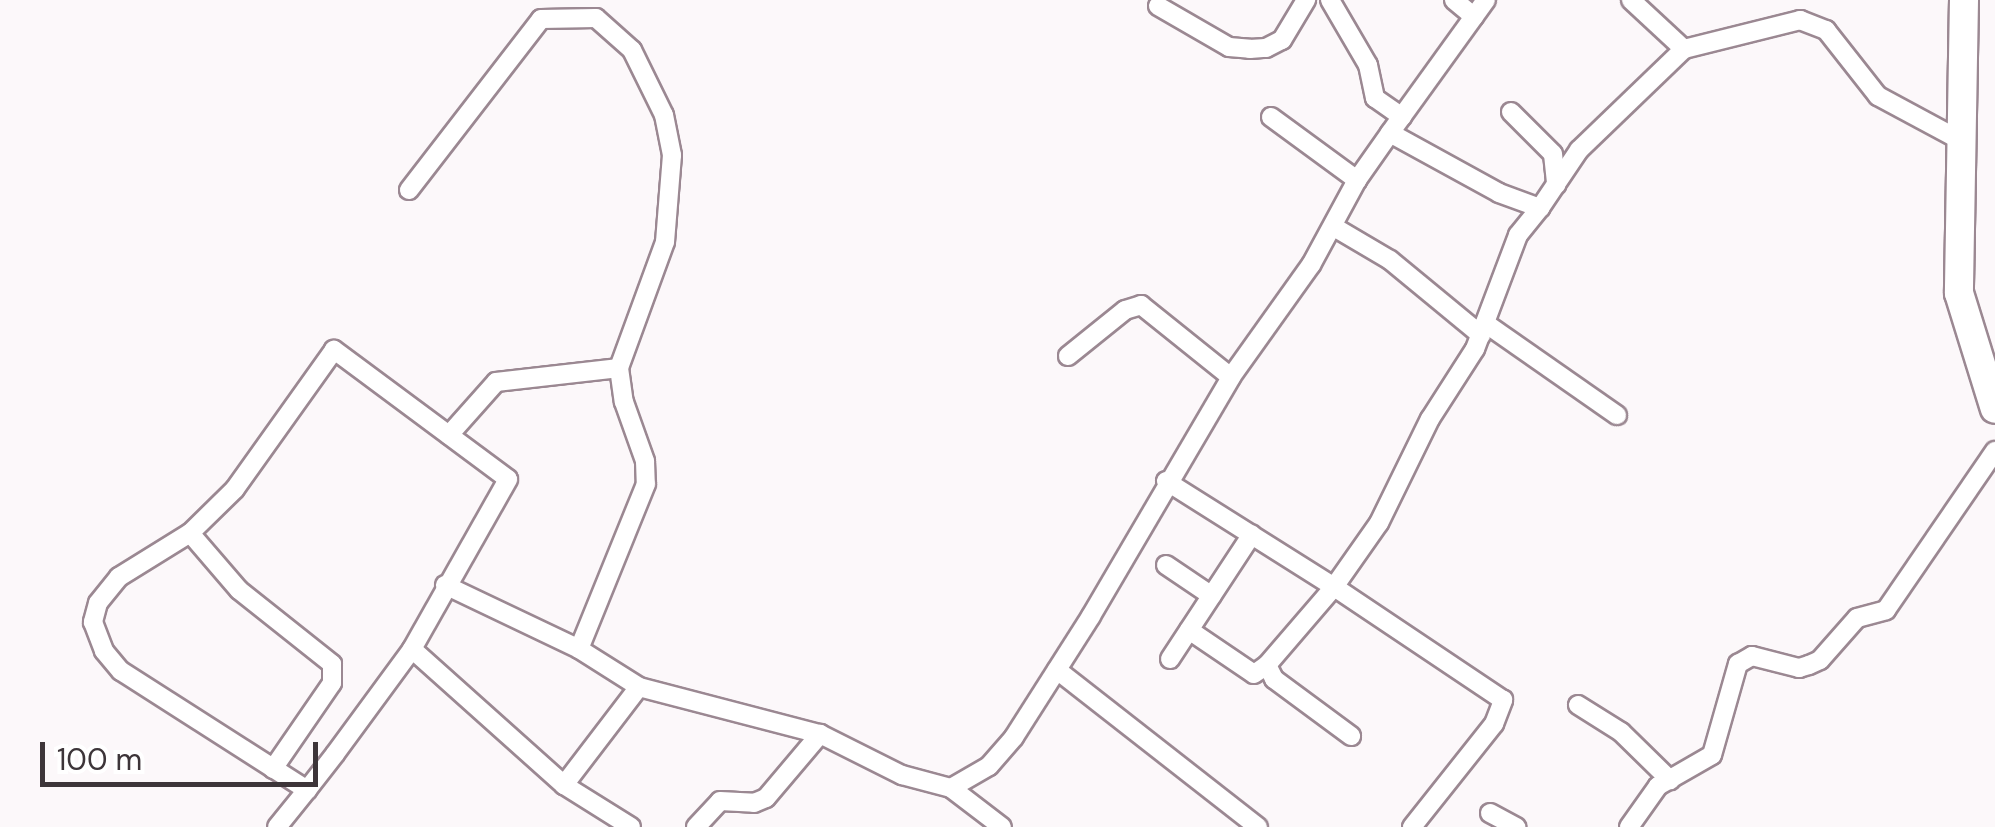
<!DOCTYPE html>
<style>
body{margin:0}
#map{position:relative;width:1995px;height:827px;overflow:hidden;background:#fcf8fa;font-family:"DM Sans",sans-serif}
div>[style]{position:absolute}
.roads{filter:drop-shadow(2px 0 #9b8892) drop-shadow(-2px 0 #9b8892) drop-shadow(0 2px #9b8892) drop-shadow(0 -2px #9b8892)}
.street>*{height:18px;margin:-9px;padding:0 9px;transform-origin:9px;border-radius:9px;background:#fff}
.primary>*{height:28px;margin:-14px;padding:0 14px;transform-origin:14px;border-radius:14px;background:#fff}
span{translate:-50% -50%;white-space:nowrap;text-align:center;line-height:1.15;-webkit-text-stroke:9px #fff;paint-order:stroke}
.scale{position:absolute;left:40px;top:742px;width:278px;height:45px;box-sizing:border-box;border:5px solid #3d3539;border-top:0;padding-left:12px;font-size:30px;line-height:35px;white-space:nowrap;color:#3d3539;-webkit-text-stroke:8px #fff;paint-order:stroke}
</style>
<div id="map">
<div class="roads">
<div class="street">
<i style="left:1330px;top:0;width:75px;rotate:59.7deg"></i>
<i style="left:1368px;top:65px;width:34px;rotate:78deg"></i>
<i style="left:1375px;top:98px;width:33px;rotate:35deg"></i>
<i style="left:1454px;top:0;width:26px;rotate:40deg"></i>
<i style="left:1631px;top:0;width:72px;rotate:42.8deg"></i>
<i style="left:1158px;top:6px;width:82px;rotate:30deg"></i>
<i style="left:1229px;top:47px;width:21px;rotate:5deg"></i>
<i style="left:1250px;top:49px;width:16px;rotate:-4deg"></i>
<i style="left:1266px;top:48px;width:18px;rotate:-27deg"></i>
<i style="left:1282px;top:40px;width:47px;rotate:-59deg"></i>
<i style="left:1511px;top:112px;width:59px;rotate:45deg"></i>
<i style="left:1553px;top:154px;width:31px;rotate:84deg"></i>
<i style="left:1271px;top:117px;width:107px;rotate:36.2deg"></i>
<i style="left:1390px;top:133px;width:164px;rotate:-54.2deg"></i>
<i style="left:409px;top:190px;width:216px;rotate:-52.3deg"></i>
<i style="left:541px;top:19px;width:55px;rotate:-1deg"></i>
<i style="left:596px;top:18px;width:48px;rotate:41.6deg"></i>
<i style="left:632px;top:50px;width:72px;rotate:63.8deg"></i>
<i style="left:664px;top:115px;width:41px;rotate:78.7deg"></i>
<i style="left:672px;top:155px;width:87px;rotate:94.6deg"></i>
<i style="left:665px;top:242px;width:134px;rotate:110.1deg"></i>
<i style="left:619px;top:368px;width:34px;rotate:82deg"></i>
<i style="left:624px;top:402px;width:63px;rotate:70.4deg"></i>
<i style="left:645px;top:461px;width:23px;rotate:88deg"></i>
<i style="left:646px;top:484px;width:178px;rotate:112.1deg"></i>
<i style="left:1334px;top:227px;width:65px;rotate:30.5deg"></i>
<i style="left:1390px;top:260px;width:118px;rotate:39.5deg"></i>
<i style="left:1485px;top:323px;width:161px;rotate:34.9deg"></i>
<i style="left:1068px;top:356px;width:73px;rotate:-38.9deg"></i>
<i style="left:1125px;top:310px;width:17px;rotate:-17deg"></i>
<i style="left:1141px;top:305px;width:115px;rotate:38.7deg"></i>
<i style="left:449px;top:435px;width:71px;rotate:-48.4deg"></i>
<i style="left:496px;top:382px;width:124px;rotate:-6.5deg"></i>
<i style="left:1166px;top:481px;width:199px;rotate:32.2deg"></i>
<i style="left:1334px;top:587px;width:103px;rotate:130.7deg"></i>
<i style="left:1267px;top:665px;width:16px;rotate:63deg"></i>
<i style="left:1274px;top:679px;width:96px;rotate:36.5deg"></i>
<i style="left:190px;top:533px;width:75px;rotate:49.3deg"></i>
<i style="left:239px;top:590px;width:119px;rotate:38.5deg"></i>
<i style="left:332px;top:664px;width:19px;rotate:90deg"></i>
<i style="left:332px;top:683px;width:104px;rotate:124.5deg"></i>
<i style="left:1166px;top:565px;width:55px;rotate:34deg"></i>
<i style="left:445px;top:585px;width:148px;rotate:25.5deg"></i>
<i style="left:579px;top:649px;width:71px;rotate:32.3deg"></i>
<i style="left:639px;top:687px;width:187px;rotate:14.6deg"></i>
<i style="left:820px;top:734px;width:92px;rotate:26.6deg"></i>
<i style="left:902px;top:775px;width:51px;rotate:14.9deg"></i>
<i style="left:951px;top:788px;width:44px;rotate:-30.1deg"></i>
<i style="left:989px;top:766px;width:38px;rotate:-49deg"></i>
<i style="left:1014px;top:737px;width:143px;rotate:-57.5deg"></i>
<i style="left:1091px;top:616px;width:277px;rotate:-59.6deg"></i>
<i style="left:1231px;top:377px;width:138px;rotate:-54.5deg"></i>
<i style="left:1311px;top:265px;width:97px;rotate:-61.6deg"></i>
<i style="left:1357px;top:180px;width:57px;rotate:-54.9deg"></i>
<i style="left:1390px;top:133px;width:124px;rotate:28.8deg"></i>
<i style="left:1499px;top:193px;width:44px;rotate:20.1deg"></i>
<i style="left:1540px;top:208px;width:70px;rotate:-56.1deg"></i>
<i style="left:1579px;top:150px;width:146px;rotate:-43.9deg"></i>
<i style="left:1684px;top:49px;width:120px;rotate:-14deg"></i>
<i style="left:1800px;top:20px;width:28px;rotate:21deg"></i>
<i style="left:1826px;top:30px;width:84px;rotate:51.8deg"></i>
<i style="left:1878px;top:96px;width:91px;rotate:28.3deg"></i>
<i style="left:1189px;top:630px;width:78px;rotate:34.1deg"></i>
<i style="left:1254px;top:674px;width:16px;rotate:-35deg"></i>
<i style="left:412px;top:649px;width:204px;rotate:41.8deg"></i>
<i style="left:564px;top:785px;width:79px;rotate:32.1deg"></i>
<i style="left:1170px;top:659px;width:149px;rotate:-56.7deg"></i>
<i style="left:1057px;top:670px;width:255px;rotate:38deg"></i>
<i style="left:1578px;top:705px;width:51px;rotate:32.1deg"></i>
<i style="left:1621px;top:732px;width:69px;rotate:44.4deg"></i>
<i style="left:564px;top:785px;width:123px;rotate:-52.6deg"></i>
<i style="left:951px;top:788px;width:64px;rotate:37.4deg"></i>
<i style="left:1490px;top:813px;width:30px;rotate:28deg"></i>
<i style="left:277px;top:827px;width:48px;rotate:-51deg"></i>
<i style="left:307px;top:790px;width:46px;rotate:-52.1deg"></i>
<i style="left:335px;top:754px;width:130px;rotate:-53.7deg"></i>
<i style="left:412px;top:649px;width:195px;rotate:-60.5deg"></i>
<i style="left:508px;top:479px;width:217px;rotate:-143.4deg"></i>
<i style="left:334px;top:350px;width:171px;rotate:125.5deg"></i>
<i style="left:235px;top:489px;width:63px;rotate:135.6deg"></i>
<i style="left:190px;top:533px;width:84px;rotate:148.2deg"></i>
<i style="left:119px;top:577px;width:33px;rotate:129deg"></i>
<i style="left:98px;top:603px;width:20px;rotate:105deg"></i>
<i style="left:93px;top:622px;width:31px;rotate:69deg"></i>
<i style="left:104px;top:651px;width:26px;rotate:50deg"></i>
<i style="left:121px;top:671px;width:221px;rotate:32.6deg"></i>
<i style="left:696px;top:827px;width:35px;rotate:-47deg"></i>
<i style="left:720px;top:801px;width:34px;rotate:3deg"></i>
<i style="left:754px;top:803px;width:13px;rotate:-23deg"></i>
<i style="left:766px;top:798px;width:84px;rotate:-49.8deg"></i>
<i style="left:1412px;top:827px;width:132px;rotate:-51.5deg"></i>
<i style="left:1494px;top:724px;width:26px;rotate:-69deg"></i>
<i style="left:1503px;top:700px;width:203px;rotate:-146.2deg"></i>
<i style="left:1334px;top:587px;width:78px;rotate:-54.9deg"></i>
<i style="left:1379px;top:523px;width:116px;rotate:-63.9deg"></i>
<i style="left:1430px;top:419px;width:83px;rotate:-57.3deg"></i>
<i style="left:1475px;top:349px;width:122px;rotate:-69.3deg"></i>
<i style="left:1518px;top:235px;width:35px;rotate:-51deg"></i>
<i style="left:1629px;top:827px;width:50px;rotate:-54.7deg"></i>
<i style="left:1658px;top:786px;width:62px;rotate:-29.9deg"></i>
<i style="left:1712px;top:755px;width:95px;rotate:-74.1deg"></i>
<i style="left:1738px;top:664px;width:16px;rotate:-30deg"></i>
<i style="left:1752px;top:656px;width:49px;rotate:14.3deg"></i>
<i style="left:1799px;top:668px;width:10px;rotate:-17deg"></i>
<i style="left:1809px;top:665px;width:12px;rotate:-24deg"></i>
<i style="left:1820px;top:660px;width:56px;rotate:-48.6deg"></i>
<i style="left:1857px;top:618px;width:30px;rotate:-15deg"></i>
<i style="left:1886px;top:610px;width:193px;rotate:-55.6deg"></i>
</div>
<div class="primary">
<i style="left:1964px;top:0;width:293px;rotate:91deg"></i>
<i style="left:1959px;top:293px;width:121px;rotate:72.8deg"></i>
</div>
</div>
<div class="scale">100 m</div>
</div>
